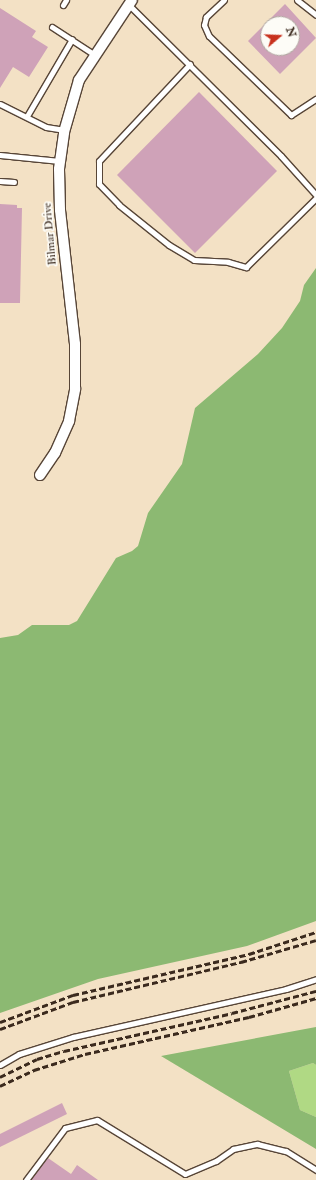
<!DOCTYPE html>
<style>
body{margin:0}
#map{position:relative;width:316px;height:1180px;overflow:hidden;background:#f3e1c5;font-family:"IM FELL Double Pica",serif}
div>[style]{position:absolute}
.green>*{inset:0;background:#b0d984}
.forest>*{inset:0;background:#8cb972}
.building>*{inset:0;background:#cfa2b8}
.roads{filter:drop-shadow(1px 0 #574537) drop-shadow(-1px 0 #574537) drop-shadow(0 1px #574537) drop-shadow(0 -1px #574537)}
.lane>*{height:5px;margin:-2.5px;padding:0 2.5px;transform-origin:2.5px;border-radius:2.5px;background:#fff}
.street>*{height:10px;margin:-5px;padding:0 5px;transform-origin:5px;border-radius:5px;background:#fff}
.rail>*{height:3px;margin-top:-1.5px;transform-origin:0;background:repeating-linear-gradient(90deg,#3b2a1e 0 6px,transparent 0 9px)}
span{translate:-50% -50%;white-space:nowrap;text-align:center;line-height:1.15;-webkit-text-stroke:3.5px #fdfcf7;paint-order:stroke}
.street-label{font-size:12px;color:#3b2a1e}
.north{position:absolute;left:260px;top:16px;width:40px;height:40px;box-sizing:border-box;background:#fdfcf7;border:1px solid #afa8a0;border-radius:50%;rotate:71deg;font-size:11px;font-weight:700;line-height:16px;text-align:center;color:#3b2a1e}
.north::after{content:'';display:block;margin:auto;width:14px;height:18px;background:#c8321e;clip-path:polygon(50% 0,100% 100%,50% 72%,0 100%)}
</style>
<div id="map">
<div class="green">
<i style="clip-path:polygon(313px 1063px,316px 1065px,316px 1117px,300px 1110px,289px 1071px)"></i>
</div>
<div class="forest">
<i style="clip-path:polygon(316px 268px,316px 921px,247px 946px,98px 979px,0 1013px,0 638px,18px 635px,32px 625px,69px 625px,77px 621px,116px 558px,132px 551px,138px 546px,148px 513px,182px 464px,195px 408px,258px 354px,282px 328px,300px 301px,304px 285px)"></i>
<i style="clip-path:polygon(316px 1027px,316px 1065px,313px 1063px,289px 1071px,300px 1110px,316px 1117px,316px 1149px,161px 1056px)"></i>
</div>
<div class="building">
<i style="clip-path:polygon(evenodd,285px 4px,316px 38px,280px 74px,248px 41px,285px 4px,268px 24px,292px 24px,292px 48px,268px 48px,268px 24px)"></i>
<i style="clip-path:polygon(0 8px,36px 31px,32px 37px,48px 47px,29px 77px,13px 67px,0 88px)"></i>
<i style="clip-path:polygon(199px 92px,277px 171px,195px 253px,117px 175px)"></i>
<i style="clip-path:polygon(0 204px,17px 205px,17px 208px,22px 208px,20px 303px,0 303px)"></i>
<i style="clip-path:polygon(62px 1103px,67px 1114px,0 1147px,0 1134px)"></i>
<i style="clip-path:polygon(48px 1158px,71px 1174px,77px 1165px,98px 1180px,31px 1180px)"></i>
</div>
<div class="roads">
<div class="lane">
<i style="left:224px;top:0;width:25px;rotate:137deg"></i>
<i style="left:206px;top:17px;width:8px;rotate:104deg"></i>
<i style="left:204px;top:25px;width:12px;rotate:66deg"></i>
<i style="left:209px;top:36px;width:114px;rotate:43.9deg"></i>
<i style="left:291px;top:115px;width:30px;rotate:-33deg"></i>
<i style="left:297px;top:0;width:24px;rotate:38deg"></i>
<i style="left:63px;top:5px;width:6px;rotate:-59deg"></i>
<i style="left:129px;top:5px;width:214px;rotate:44.8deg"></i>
<i style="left:281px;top:156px;width:52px;rotate:48.1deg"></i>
<i style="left:52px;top:27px;width:51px;rotate:33.1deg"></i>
<i style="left:190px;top:64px;width:133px;rotate:133.2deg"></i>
<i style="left:99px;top:161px;width:23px;rotate:90deg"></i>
<i style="left:99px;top:184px;width:29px;rotate:46deg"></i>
<i style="left:119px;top:205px;width:64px;rotate:38.7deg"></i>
<i style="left:169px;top:245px;width:29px;rotate:31deg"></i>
<i style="left:194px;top:260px;width:34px;rotate:3deg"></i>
<i style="left:228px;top:262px;width:19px;rotate:16deg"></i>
<i style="left:246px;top:267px;width:98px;rotate:-44.6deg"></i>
<i style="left:0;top:104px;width:51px;rotate:26.6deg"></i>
<i style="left:46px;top:127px;width:19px;rotate:9deg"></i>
<i style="left:27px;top:116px;width:89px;rotate:-59.7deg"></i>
<i style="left:0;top:155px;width:60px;rotate:5.7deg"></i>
<i style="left:0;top:181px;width:14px;rotate:4deg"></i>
<i style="left:0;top:1065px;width:22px;rotate:-30deg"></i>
<i style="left:19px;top:1054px;width:57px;rotate:-17.5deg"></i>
<i style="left:73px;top:1037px;width:218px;rotate:-12.7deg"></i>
<i style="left:286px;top:989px;width:32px;rotate:-18deg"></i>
<i style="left:26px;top:1180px;width:65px;rotate:-53.1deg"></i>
<i style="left:65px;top:1128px;width:33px;rotate:-14deg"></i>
<i style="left:97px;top:1120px;width:103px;rotate:31.5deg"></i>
<i style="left:185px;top:1174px;width:34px;rotate:-23deg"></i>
<i style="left:216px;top:1161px;width:21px;rotate:-35deg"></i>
<i style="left:233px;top:1149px;width:25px;rotate:-12deg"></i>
<i style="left:257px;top:1144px;width:30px;rotate:14deg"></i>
<i style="left:286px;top:1151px;width:36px;rotate:32deg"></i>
</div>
<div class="street">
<i style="left:40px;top:475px;width:27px;rotate:-56deg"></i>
<i style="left:55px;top:453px;width:35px;rotate:-66deg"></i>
<i style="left:69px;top:421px;width:33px;rotate:-79deg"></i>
<i style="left:75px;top:389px;width:45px;rotate:-90deg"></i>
<i style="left:75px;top:344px;width:135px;rotate:-96.4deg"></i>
<i style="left:60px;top:210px;width:41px;rotate:-91.4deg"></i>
<i style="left:59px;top:169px;width:37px;rotate:-82deg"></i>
<i style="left:64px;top:132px;width:54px;rotate:-73.9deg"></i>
<i style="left:79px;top:80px;width:96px;rotate:-56.5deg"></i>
</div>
</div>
<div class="rail">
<i style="left:0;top:1022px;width:78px;rotate:-20.3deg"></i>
<i style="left:73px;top:995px;width:181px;rotate:-13.1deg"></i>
<i style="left:249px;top:954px;width:71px;rotate:-18.2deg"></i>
<i style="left:0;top:1029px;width:78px;rotate:-20.3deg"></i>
<i style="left:73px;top:1002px;width:173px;rotate:-13.4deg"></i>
<i style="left:241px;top:962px;width:78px;rotate:-16.3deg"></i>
<i style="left:0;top:1077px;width:41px;rotate:-25.9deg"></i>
<i style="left:37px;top:1059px;width:28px;rotate:-17deg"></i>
<i style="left:64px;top:1051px;width:172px;rotate:-12.7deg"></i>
<i style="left:232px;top:1013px;width:87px;rotate:-14.7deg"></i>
<i style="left:0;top:1086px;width:38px;rotate:-25deg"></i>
<i style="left:34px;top:1070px;width:53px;rotate:-17.4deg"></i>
<i style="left:85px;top:1054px;width:168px;rotate:-12.7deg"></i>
<i style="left:249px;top:1017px;width:70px;rotate:-15.8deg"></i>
</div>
<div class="street-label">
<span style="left:50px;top:234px;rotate:-95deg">Bilmar Drive</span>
</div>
<div class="north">N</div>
</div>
